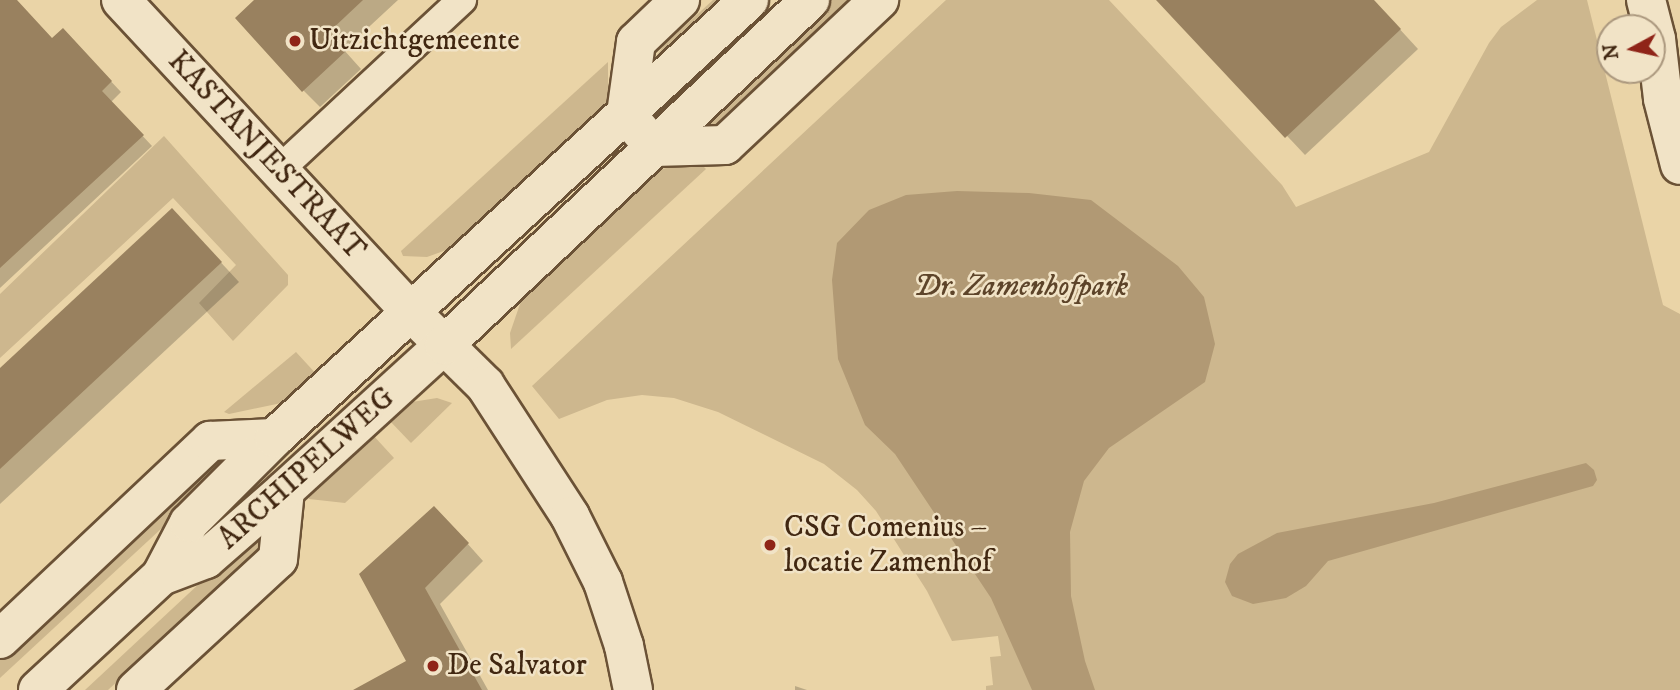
<!DOCTYPE html>
<meta charset="utf-8">
<style>
body{margin:0}
#map{position:relative;width:1680px;height:690px;overflow:hidden;background:#ead4a7;font-family:"IM FELL DW Pica",serif}
div>[style]{position:absolute}
.green>*{inset:0;background:#cdb78e}
.water>*{inset:0;background:#b19974}
.shadow>*{inset:0;background:#0003}
.building>*{inset:0;background:#99815f}
.roads{filter:drop-shadow(2px 0 #6b5236) drop-shadow(-2px 0 #6b5236) drop-shadow(0 2px #6b5236) drop-shadow(0 -2px #6b5236)}
.lane>*{height:28px;margin:-14px;padding:0 14px;transform-origin:14px;border-radius:14px;background:#f1e3c6}
.street>*{height:38px;margin:-19px;padding:0 19px;transform-origin:19px;border-radius:19px;background:#f1e3c6}
.secondary>*{height:38px;margin:-19px;padding:0 19px;transform-origin:19px;border-radius:19px;background:#f1e3c6}
.dots>*{width:19px;height:19px;translate:-50% -50%;box-sizing:border-box;border:4px solid #f1e3c6;border-radius:50%}
span{translate:-50% -50%;white-space:nowrap;text-align:center;line-height:1.15;-webkit-text-stroke:5px #f1e3c6;paint-order:stroke}
.poi-label{font-size:30px;color:#412711}
.left{translate:0 -50%;text-align:left}
.street-label{font-size:30px;color:#412711}
.park-label{font-size:30px;color:#5d442a;font-style:italic}
.north{position:absolute;left:1596px;top:14px;width:70px;height:70px;box-sizing:border-box;background:#f1e3c6;border:2px solid #ab987e;border-radius:50%;rotate:262deg;font-size:19px;font-weight:700;line-height:28px;text-align:center;color:#412711}
.north::after{content:'';display:block;margin:auto;width:24px;height:32px;background:#8f2418;clip-path:polygon(50% 0,100% 100%,50% 72%,0 100%)}
</style>
<div id="map">
<div class="green">
<i style="clip-path:polygon(713px 0,732px 0,650px 65px,664px 45px)"></i>
<i style="clip-path:polygon(829px 0,851px 0,714px 129px,702px 127px,700px 121px)"></i>
<i style="clip-path:polygon(946px 0,1109px 0,1282px 185px,1296px 207px,1429px 152px,1489px 43px,1501px 27px,1537px 0,1587px 0,1663px 305px,1680px 314px,1680px 690px,986px 690px,986px 686px,993px 685px,990px 657px,1001px 656px,998px 636px,952px 641px,927px 591px,876px 511px,857px 490px,824px 464px,718px 412px,674px 398px,642px 395px,607px 400px,559px 419px,532px 386px)"></i>
<i style="clip-path:polygon(608px 62px,608px 108px,452px 248px,427px 257px,403px 256px,401px 251px)"></i>
<i style="clip-path:polygon(164px 136px,288px 275px,288px 285px,233px 341px,199px 303px,236px 265px,173px 198px,0 358px,0 294px)"></i>
<i style="clip-path:polygon(687px 164px,702px 165px,706px 169px,511px 349px,510px 333px,521px 301px,533px 282px,646px 172px)"></i>
<i style="clip-path:polygon(296px 352px,319px 377px,291px 401px,229px 414px,224px 412px)"></i>
<i style="clip-path:polygon(437px 398px,452px 403px,411px 443px,388px 419px,412px 402px)"></i>
<i style="clip-path:polygon(372px 434px,394px 458px,345px 503px,309px 499px,307px 494px)"></i>
<i style="clip-path:polygon(219px 455px,227px 456px,229px 466px,0 678px,0 659px)"></i>
<i style="clip-path:polygon(260px 527px,264px 543px,193px 611px,108px 690px,85px 690px)"></i>
</div>
<div class="water">
<i style="clip-path:polygon(957px 191px,1029px 193px,1091px 200px,1178px 266px,1204px 297px,1215px 344px,1205px 382px,1109px 448px,1084px 481px,1070px 532px,1071px 596px,1085px 661px,1095px 690px,1032px 690px,991px 598px,895px 454px,865px 425px,838px 359px,832px 280px,837px 243px,869px 210px,906px 195px)"></i>
<i style="clip-path:polygon(1586px 463px,1594px 470px,1597px 480px,1593px 486px,1328px 561px,1306px 586px,1286px 598px,1253px 604px,1232px 596px,1225px 582px,1230px 564px,1238px 554px,1277px 533px,1434px 503px)"></i>
</div>
<div class="shadow">
<i style="clip-path:polygon(0 0,15px 0,53px 40px,73px 41px,121px 92px,111px 102px,152px 146px,0 288px)"></i>
<i style="clip-path:polygon(257px 0,398px 0,344px 50px,361px 69px,320px 107px,303px 90px)"></i>
<i style="clip-path:polygon(1159px 0,1373px 0,1418px 49px,1305px 155px)"></i>
<i style="clip-path:polygon(190px 229px,239px 282px,0 504px,0 370px)"></i>
<i style="clip-path:polygon(450px 524px,483px 561px,440px 604px,488px 690px,357px 690px,409px 662px,361px 574px)"></i>
<i style="clip-path:polygon(795px 686px,807px 690px,795px 690px)"></i>
</div>
<div class="building">
<i style="clip-path:polygon(0 0,17px 0,52px 38px,63px 28px,112px 81px,102px 91px,144px 135px,0 268px)"></i>
<i style="clip-path:polygon(254px 0,363px 0,329px 32px,346px 51px,302px 92px,235px 18px)"></i>
<i style="clip-path:polygon(1156px 0,1374px 0,1401px 29px,1285px 138px)"></i>
<i style="clip-path:polygon(172px 208px,222px 262px,0 469px,0 368px)"></i>
<i style="clip-path:polygon(434px 506px,469px 543px,425px 588px,482px 690px,353px 690px,406px 661px,359px 574px)"></i>
</div>
<div class="roads">
<div class="lane">
<i style="left:279px;top:170px;width:250px;rotate:-42.9deg"></i>
</div>
<div class="street">
<i style="left:121px;top:0;width:426px;rotate:47.1deg"></i>
<i style="left:411px;top:312px;width:104px;rotate:44.6deg"></i>
<i style="left:485px;top:385px;width:156px;rotate:57deg"></i>
<i style="left:570px;top:516px;width:74px;rotate:63.4deg"></i>
<i style="left:603px;top:582px;width:67px;rotate:71.8deg"></i>
<i style="left:624px;top:646px;width:45px;rotate:78.4deg"></i>
<i style="left:1646px;top:0;width:40px;rotate:75.6deg"></i>
<i style="left:1656px;top:39px;width:60px;rotate:83.3deg"></i>
<i style="left:1663px;top:99px;width:68px;rotate:75.6deg"></i>
<i style="left:636px;top:42px;width:61px;rotate:-43.7deg"></i>
<i style="left:725px;top:145px;width:212px;rotate:-43.3deg"></i>
<i style="left:0;top:639px;width:289px;rotate:-43.3deg"></i>
<i style="left:136px;top:690px;width:193px;rotate:-42.7deg"></i>
</div>
<div class="secondary">
<i style="left:636px;top:42px;width:73px;rotate:97.9deg"></i>
<i style="left:626px;top:114px;width:43px;rotate:49.7deg"></i>
<i style="left:654px;top:147px;width:71px;rotate:-1.6deg"></i>
<i style="left:210px;top:441px;width:64px;rotate:-2.7deg"></i>
<i style="left:278px;top:559px;width:69px;rotate:-84.2deg"></i>
<i style="left:161px;top:576px;width:48px;rotate:-20.7deg"></i>
<i style="left:206px;top:559px;width:105px;rotate:-41.1deg"></i>
<i style="left:285px;top:490px;width:215px;rotate:-42.4deg"></i>
<i style="left:444px;top:345px;width:503px;rotate:-43.31deg"></i>
<i style="left:38px;top:690px;width:168px;rotate:-42.8deg"></i>
<i style="left:161px;top:576px;width:60px;rotate:-62.2deg"></i>
<i style="left:189px;top:523px;width:120px;rotate:-45deg"></i>
<i style="left:274px;top:438px;width:646px;rotate:-42.68deg"></i>
</div>
</div>
<div class="dots">
<i style="left:295px;top:41px;background:#8f2418"></i>
<i style="left:770px;top:545px;background:#8f2418"></i>
<i style="left:433px;top:666px;background:#8f2418"></i>
</div>
<div class="poi-label">
<span class="left" style="left:309px;top:41px">Uitzichtgemeente</span>
<span class="left" style="left:784px;top:545px">CSG Comenius –<br>locatie Zamenhof</span>
<span class="left" style="left:447px;top:666px">De Salvator</span>
</div>
<div class="street-label">
<span style="left:266px;top:156px;rotate:47deg">KASTANJESTRAAT</span>
<span style="left:307px;top:469px;rotate:-42deg">ARCHIPELWEG</span>
</div>
<div class="park-label">
<span style="left:1021px;top:287px">Dr. Zamenhofpark</span>
</div>
<div class="north">N</div>
</div>
